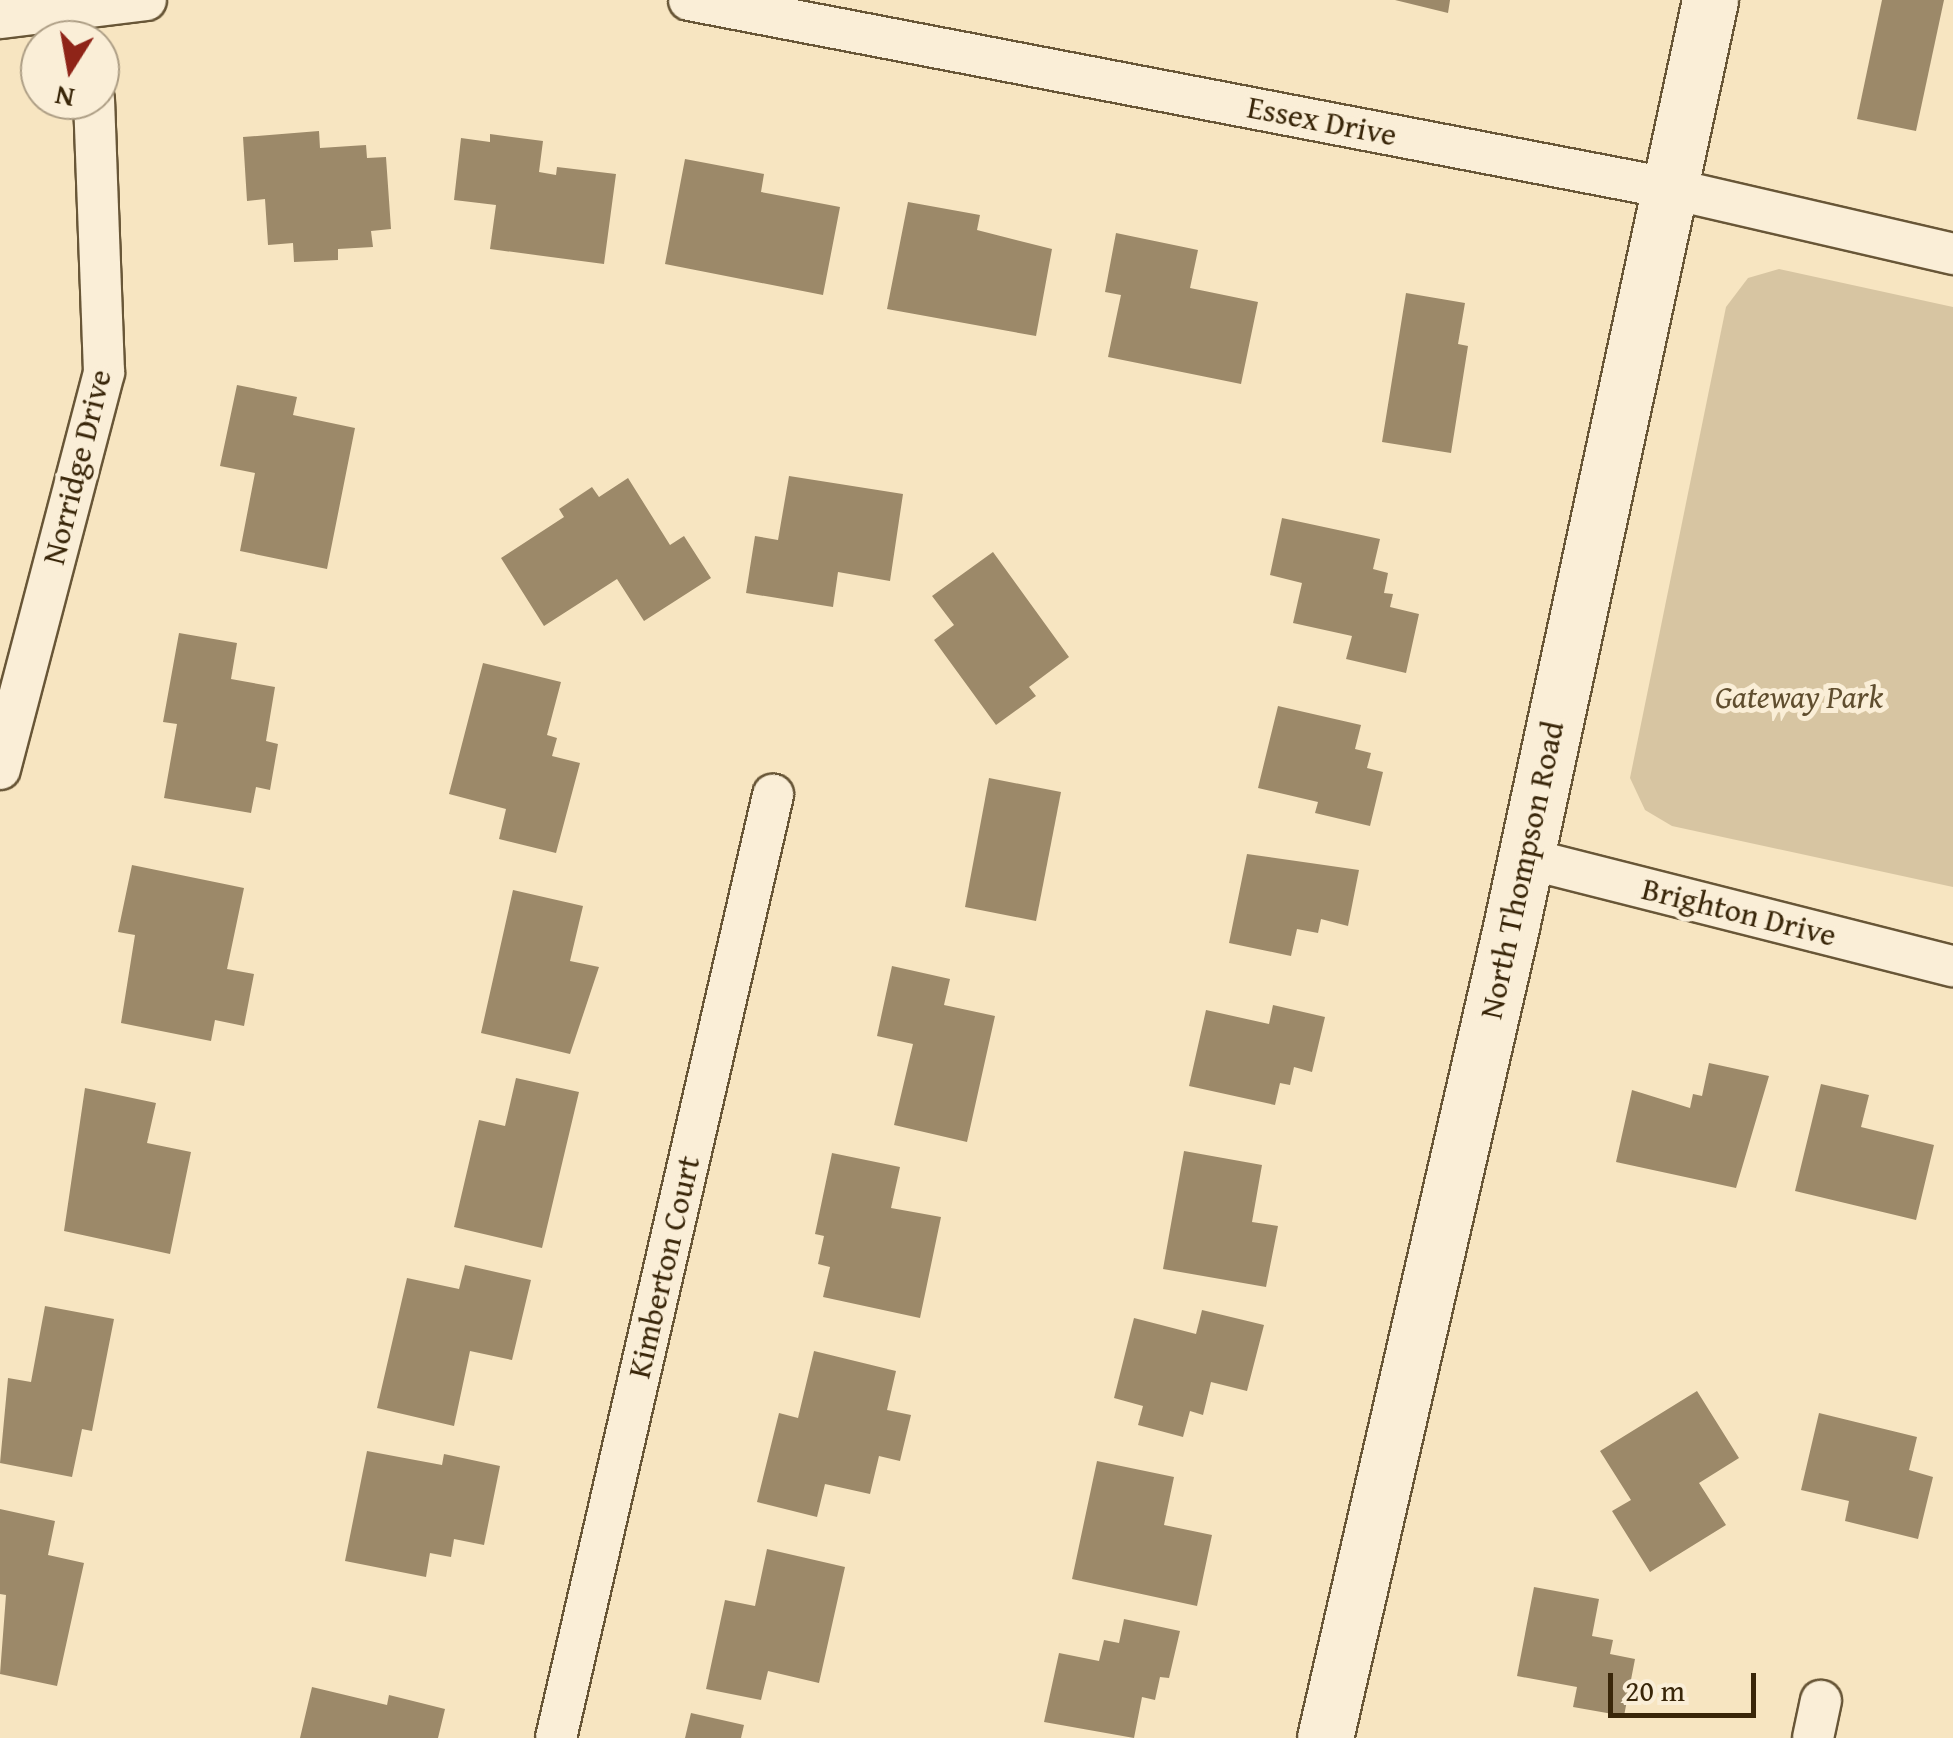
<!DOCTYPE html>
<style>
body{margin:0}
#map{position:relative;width:1953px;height:1738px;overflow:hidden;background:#f7e5c1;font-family:"Gentium Book Plus",serif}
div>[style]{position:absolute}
.green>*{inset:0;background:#d7c5a2}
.building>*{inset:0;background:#9c8969}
.roads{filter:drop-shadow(2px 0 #685637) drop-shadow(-2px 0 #685637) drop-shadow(0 2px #685637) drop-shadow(0 -2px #685637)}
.street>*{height:40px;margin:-20px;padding:0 20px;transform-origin:20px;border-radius:20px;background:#faeed7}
.secondary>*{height:55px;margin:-27.5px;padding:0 27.5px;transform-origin:27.5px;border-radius:27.5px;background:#faeed7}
span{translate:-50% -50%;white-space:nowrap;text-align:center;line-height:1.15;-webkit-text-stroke:10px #faeed7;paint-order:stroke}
.street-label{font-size:32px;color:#392609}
.park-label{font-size:32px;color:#604e2f;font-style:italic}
.north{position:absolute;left:20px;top:20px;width:100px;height:100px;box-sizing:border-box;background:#faeed7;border:2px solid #ad9e85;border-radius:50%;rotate:191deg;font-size:28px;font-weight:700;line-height:40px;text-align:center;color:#392609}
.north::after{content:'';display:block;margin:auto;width:35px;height:45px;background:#8f2418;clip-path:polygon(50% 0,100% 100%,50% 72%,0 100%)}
.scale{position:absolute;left:1608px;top:1673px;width:148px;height:45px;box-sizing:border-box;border:5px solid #392609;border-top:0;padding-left:12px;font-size:30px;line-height:35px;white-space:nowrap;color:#392609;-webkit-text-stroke:8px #faeed7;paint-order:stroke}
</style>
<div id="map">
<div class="green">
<i style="clip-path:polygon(1779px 269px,1953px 307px,1953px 887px,1672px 826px,1645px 810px,1630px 778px,1726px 307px,1748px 278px)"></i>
</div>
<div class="building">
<i style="clip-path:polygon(1395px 0,1450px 0,1448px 13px)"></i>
<i style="clip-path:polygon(1882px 0,1944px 0,1916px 131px,1857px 119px)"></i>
<i style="clip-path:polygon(319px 131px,320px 148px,366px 145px,367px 158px,386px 157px,391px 229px,371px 231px,373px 247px,338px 249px,338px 260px,294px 262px,293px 243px,268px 245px,265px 199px,247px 201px,243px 137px)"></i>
<i style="clip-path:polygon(490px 134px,543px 141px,539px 172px,556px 175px,557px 167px,616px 174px,604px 264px,490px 249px,496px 205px,454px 200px,461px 138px,490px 142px)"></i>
<i style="clip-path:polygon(685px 159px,764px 174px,761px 192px,840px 207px,823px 295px,665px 264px)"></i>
<i style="clip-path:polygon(908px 202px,980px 215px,977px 230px,1052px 249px,1036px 336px,887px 309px)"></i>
<i style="clip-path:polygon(1116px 233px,1198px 250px,1190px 288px,1258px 302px,1241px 384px,1108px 357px,1121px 295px,1105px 292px)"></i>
<i style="clip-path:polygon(1406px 293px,1465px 303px,1458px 344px,1468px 346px,1451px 453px,1382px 442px)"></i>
<i style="clip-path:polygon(237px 385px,297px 397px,293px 415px,355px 428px,327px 569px,240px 551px,255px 473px,220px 466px)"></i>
<i style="clip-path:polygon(789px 476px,903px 494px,890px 581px,838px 572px,833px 607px,746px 593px,755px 536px,778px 540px)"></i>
<i style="clip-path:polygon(628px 478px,670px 545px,684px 536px,711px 578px,644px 621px,617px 579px,544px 626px,501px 558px,564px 517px,559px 509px,592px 487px,599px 497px)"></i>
<i style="clip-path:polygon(1282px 518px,1380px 539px,1373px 569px,1388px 573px,1384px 593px,1393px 594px,1390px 607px,1419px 614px,1406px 673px,1346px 659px,1352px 636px,1293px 623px,1302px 583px,1270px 575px)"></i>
<i style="clip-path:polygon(993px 552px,1069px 657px,1029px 687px,1036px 696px,996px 725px,934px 640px,954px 625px,932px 596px)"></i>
<i style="clip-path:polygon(179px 633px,237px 643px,231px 679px,275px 687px,266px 741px,278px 744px,270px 790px,256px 787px,251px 813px,164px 798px,177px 724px,163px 722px)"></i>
<i style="clip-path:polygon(483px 663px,561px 682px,547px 735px,557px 738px,552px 756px,580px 763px,556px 853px,499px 839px,506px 809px,449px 794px)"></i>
<i style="clip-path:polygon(1278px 706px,1361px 725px,1355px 749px,1371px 753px,1367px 768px,1383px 772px,1370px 826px,1315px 813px,1318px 802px,1258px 788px)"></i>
<i style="clip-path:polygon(989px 778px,1061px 792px,1036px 921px,965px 907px)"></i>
<i style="clip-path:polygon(1247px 854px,1359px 870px,1348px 926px,1321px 919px,1318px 933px,1297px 929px,1291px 956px,1229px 943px)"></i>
<i style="clip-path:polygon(132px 865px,244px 888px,227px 969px,254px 974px,244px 1026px,215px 1020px,211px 1041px,121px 1023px,135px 935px,118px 932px)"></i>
<i style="clip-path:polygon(513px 890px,583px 906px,570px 961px,599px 967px,570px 1054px,481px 1033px)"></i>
<i style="clip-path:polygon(892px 966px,950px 979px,944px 1005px,995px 1016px,967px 1142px,894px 1125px,913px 1044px,877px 1036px)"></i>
<i style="clip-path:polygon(1273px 1005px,1325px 1017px,1312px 1072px,1294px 1067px,1290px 1085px,1280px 1083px,1275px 1105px,1189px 1086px,1206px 1010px,1269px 1024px)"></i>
<i style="clip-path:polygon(1709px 1063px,1769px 1076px,1736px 1188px,1616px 1162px,1632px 1090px,1690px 1108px,1693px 1094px,1702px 1096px)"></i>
<i style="clip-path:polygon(516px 1078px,579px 1092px,542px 1248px,454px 1227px,479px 1120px,505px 1126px)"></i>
<i style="clip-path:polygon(1821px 1084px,1869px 1095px,1861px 1127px,1934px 1145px,1916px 1220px,1795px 1191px)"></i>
<i style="clip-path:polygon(85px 1088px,156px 1103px,147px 1143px,191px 1152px,170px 1254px,64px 1231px)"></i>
<i style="clip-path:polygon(1184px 1151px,1262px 1165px,1252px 1222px,1278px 1226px,1266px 1287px,1163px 1269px)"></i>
<i style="clip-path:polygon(832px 1153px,900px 1167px,891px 1208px,941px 1217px,920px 1318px,823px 1297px,830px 1267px,818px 1264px,824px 1236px,815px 1234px)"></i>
<i style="clip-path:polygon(465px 1265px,531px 1280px,512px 1360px,470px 1351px,454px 1426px,377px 1408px,407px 1278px,459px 1289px)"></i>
<i style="clip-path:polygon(45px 1306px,114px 1319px,92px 1431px,82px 1429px,72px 1477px,0 1463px,8px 1378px,31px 1382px)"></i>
<i style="clip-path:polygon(1202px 1310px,1264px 1325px,1247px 1391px,1211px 1382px,1203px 1415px,1190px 1411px,1183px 1437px,1138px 1425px,1143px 1406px,1114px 1398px,1134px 1318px,1196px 1334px)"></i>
<i style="clip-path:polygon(814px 1351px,896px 1371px,887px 1410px,911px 1415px,900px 1461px,879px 1456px,870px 1494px,825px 1484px,817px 1517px,757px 1502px,779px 1413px,798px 1418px)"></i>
<i style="clip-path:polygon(1697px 1391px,1739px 1458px,1699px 1483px,1726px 1525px,1650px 1572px,1612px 1511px,1631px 1500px,1600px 1451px)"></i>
<i style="clip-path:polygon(1819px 1413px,1917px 1437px,1909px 1470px,1933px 1477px,1918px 1539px,1845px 1521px,1849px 1501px,1801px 1490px)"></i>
<i style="clip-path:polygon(367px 1451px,442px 1465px,444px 1454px,500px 1466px,484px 1545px,454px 1539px,451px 1557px,430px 1553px,426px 1577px,345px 1561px)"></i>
<i style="clip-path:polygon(1097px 1461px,1174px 1477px,1164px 1525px,1212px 1535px,1197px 1606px,1072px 1579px)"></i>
<i style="clip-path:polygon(0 1509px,55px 1521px,48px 1555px,84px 1563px,57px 1686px,0 1674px,6px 1595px,0 1594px)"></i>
<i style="clip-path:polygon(767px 1549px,845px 1567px,819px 1683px,768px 1671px,761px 1700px,706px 1689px,725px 1600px,755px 1606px)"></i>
<i style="clip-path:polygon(1534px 1587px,1599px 1599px,1592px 1636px,1613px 1640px,1610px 1654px,1635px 1659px,1624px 1716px,1573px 1707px,1577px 1687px,1517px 1676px)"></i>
<i style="clip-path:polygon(1124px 1619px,1180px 1631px,1169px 1678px,1160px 1677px,1155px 1700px,1142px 1697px,1134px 1738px,1044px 1722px,1059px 1653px,1099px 1661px,1104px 1640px,1119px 1643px)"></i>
<i style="clip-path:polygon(312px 1687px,387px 1705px,389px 1695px,445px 1709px,438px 1738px,300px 1738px)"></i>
<i style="clip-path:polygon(691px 1713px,744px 1725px,741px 1738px,685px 1738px)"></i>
</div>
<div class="roads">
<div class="street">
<i style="left:689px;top:0;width:997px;rotate:10.87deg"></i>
<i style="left:1668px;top:188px;width:293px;rotate:13deg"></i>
<i style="left:0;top:18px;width:147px;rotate:-7deg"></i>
<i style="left:0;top:769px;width:410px;rotate:-75.3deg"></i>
<i style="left:104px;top:372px;width:272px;rotate:-92.1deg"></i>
<i style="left:1525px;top:858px;width:441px;rotate:14.2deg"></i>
<i style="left:556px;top:1738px;width:968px;rotate:-77.04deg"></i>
<i style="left:1813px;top:1738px;width:38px;rotate:-78deg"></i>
</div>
<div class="secondary">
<i style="left:1325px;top:1738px;width:832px;rotate:-77.08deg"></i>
<i style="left:1511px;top:927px;width:948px;rotate:-77.88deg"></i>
</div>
</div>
<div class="street-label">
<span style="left:1322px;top:121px;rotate:11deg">Essex Drive</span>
<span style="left:77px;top:467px;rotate:-76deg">Norridge Drive</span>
<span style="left:1522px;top:870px;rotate:-78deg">North Thompson Road</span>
<span style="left:1739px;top:912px;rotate:14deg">Brighton Drive</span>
<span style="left:664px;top:1267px;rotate:-77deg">Kimberton Court</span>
</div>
<div class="park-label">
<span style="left:1799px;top:697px">Gateway Park</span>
</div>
<div class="north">N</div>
<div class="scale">20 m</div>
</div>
